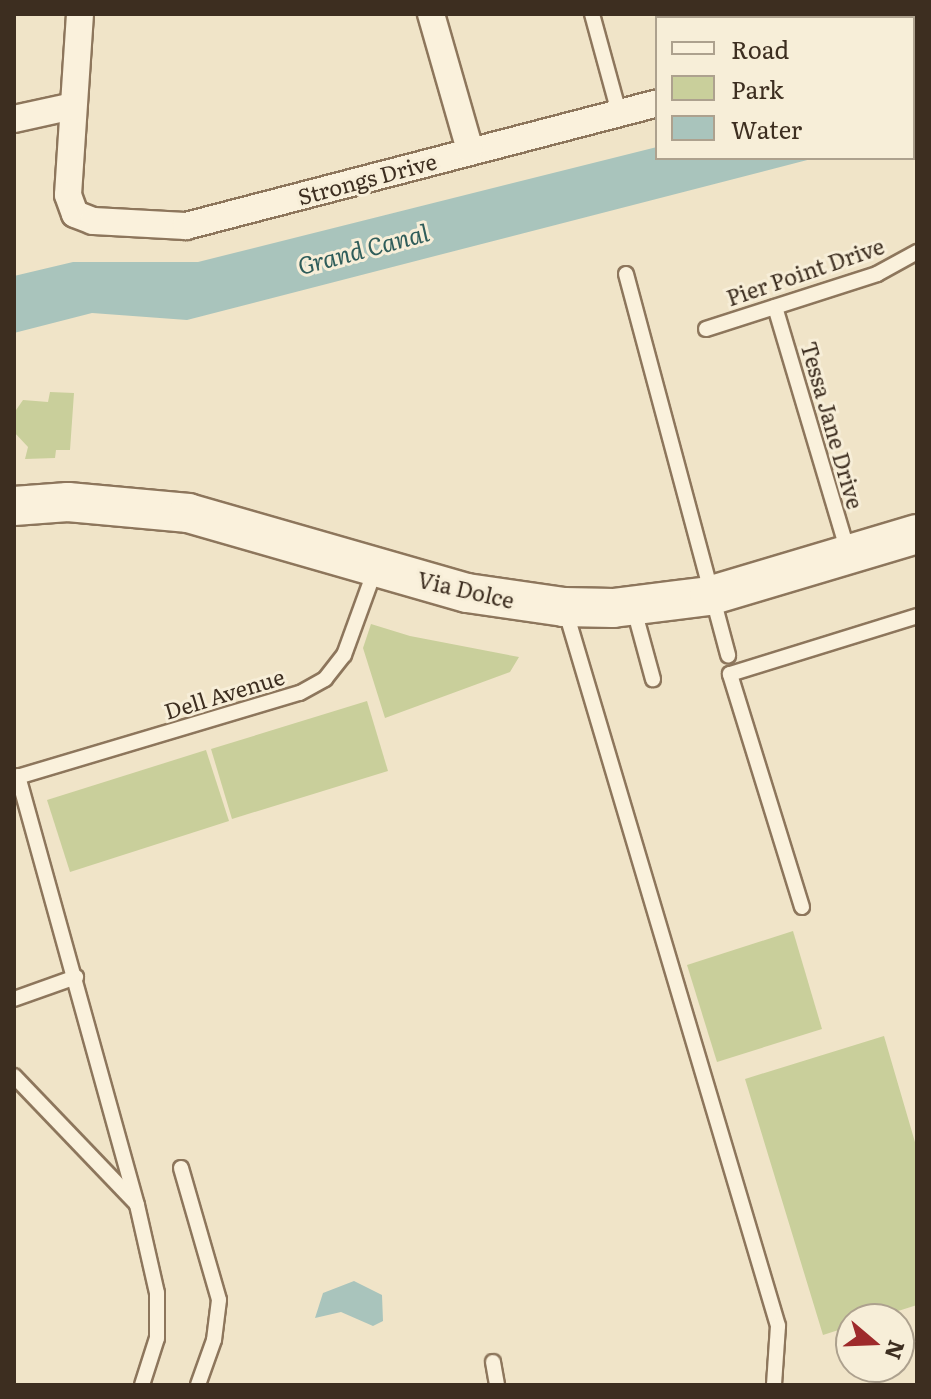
<!DOCTYPE html>
<style>
body{margin:0}
#map{position:relative;width:931px;height:1399px;overflow:hidden;background:#f0e4c8;font-family:Literata,serif}
div>[style]{position:absolute}
.green>*{inset:0;background:#c9cf9b}
.water>*{inset:0;background:#a9c4bc}
.roads{filter:drop-shadow(2px 0 #8d765c) drop-shadow(-2px 0 #8d765c) drop-shadow(0 2px #8d765c) drop-shadow(0 -2px #8d765c)}
.lane>*{height:14px;margin:-7px;padding:0 7px;transform-origin:7px;border-radius:7px;background:#faf1dc}
.street>*{height:26px;margin:-13px;padding:0 13px;transform-origin:13px;border-radius:13px;background:#faf1dc}
.secondary>*{height:38px;margin:-19px;padding:0 19px;transform-origin:19px;border-radius:19px;background:#faf1dc}
span{translate:-50% -50%;white-space:nowrap;text-align:center;line-height:1.15;-webkit-text-stroke:6px #f7eed8;paint-order:stroke}
.street-label{font-size:22px;color:#3d2e20}
.water-label{font-size:24px;color:#2f5d5a;font-style:italic}
.frame{position:absolute;inset:0;border:16px solid #3d2e20;pointer-events:none}
.legend{position:absolute;left:655px;top:16px;width:260px;height:144px;box-sizing:border-box;background:#f7eed8;border:2px solid #ada18e;margin:0;padding:10px 14px;list-style:none;font-size:24px;color:#3d2e20}
.legend li{display:flex;align-items:center;gap:16px;height:40px}
.legend b{width:40px;border:2px solid #ada18e}
.north{position:absolute;left:835px;top:1303px;width:80px;height:80px;box-sizing:border-box;background:#f7eed8;border:2px solid #ada18e;border-radius:50%;rotate:109deg;font-size:22px;font-weight:700;line-height:32px;text-align:center;color:#3d2e20}
.north::after{content:'';display:block;margin:auto;width:28px;height:36px;background:#9e2a2b;clip-path:polygon(50% 0,100% 100%,50% 72%,0 100%)}
</style>
<div id="map">
<div class="green">
<i style="clip-path:polygon(50px 392px,74px 393px,70px 450px,56px 450px,55px 458px,25px 459px,28px 447px,14px 432px,14px 413px,23px 400px,48px 402px)"></i>
<i style="clip-path:polygon(371px 624px,410px 636px,519px 657px,510px 672px,385px 718px,363px 648px)"></i>
<i style="clip-path:polygon(367px 701px,388px 771px,232px 819px,211px 749px)"></i>
<i style="clip-path:polygon(206px 750px,229px 821px,70px 872px,47px 800px)"></i>
<i style="clip-path:polygon(793px 931px,822px 1029px,717px 1062px,687px 965px)"></i>
<i style="clip-path:polygon(884px 1036px,917px 1149px,917px 1305px,873px 1319px,851px 1319px,851px 1326px,823px 1335px,745px 1079px)"></i>
</div>
<div class="water">
<i style="clip-path:polygon(657px 147px,657px 158px,815px 158px,187px 320px,92px 313px,14px 333px,14px 276px,73px 262px,198px 262px)"></i>
<i style="clip-path:polygon(354px 1281px,382px 1295px,383px 1321px,373px 1326px,341px 1312px,315px 1318px,323px 1293px)"></i>
</div>
<div class="roads">
<div class="lane">
<i style="left:592px;top:14px;width:103px;rotate:74.7deg"></i>
<i style="left:828px;top:14px;width:6px;rotate:45deg"></i>
<i style="left:626px;top:274px;width:395px;rotate:75deg"></i>
<i style="left:775px;top:307px;width:256px;rotate:73.4deg"></i>
<i style="left:706px;top:329px;width:180px;rotate:-17.8deg"></i>
<i style="left:877px;top:274px;width:46px;rotate:-28.8deg"></i>
<i style="left:633px;top:606px;width:76px;rotate:74.7deg"></i>
<i style="left:565px;top:609px;width:748px;rotate:73.45deg"></i>
<i style="left:778px;top:1326px;width:59px;rotate:93.9deg"></i>
<i style="left:18px;top:776px;width:445px;rotate:74.5deg"></i>
<i style="left:137px;top:1205px;width:90px;rotate:77.2deg"></i>
<i style="left:157px;top:1293px;width:45px;rotate:90deg"></i>
<i style="left:157px;top:1338px;width:49px;rotate:107.7deg"></i>
<i style="left:14px;top:778px;width:298px;rotate:-16.6deg"></i>
<i style="left:300px;top:693px;width:29px;rotate:-29deg"></i>
<i style="left:325px;top:679px;width:31px;rotate:-52deg"></i>
<i style="left:344px;top:655px;width:94px;rotate:-70deg"></i>
<i style="left:802px;top:907px;width:244px;rotate:-107.2deg"></i>
<i style="left:730px;top:674px;width:196px;rotate:-17.2deg"></i>
<i style="left:14px;top:999px;width:66px;rotate:-19.5deg"></i>
<i style="left:14px;top:1076px;width:176px;rotate:46.2deg"></i>
<i style="left:181px;top:1168px;width:137px;rotate:73.9deg"></i>
<i style="left:219px;top:1300px;width:40px;rotate:97.1deg"></i>
<i style="left:214px;top:1340px;width:48px;rotate:109.6deg"></i>
<i style="left:493px;top:1362px;width:23px;rotate:80deg"></i>
</div>
<div class="street">
<i style="left:80px;top:14px;width:181px;rotate:93.8deg"></i>
<i style="left:68px;top:195px;width:20px;rotate:70deg"></i>
<i style="left:75px;top:214px;width:19px;rotate:21deg"></i>
<i style="left:93px;top:221px;width:93px;rotate:3.1deg"></i>
<i style="left:186px;top:226px;width:487px;rotate:-14.6deg"></i>
<i style="left:431px;top:14px;width:141px;rotate:74deg"></i>
<i style="left:739px;top:14px;width:4px;rotate:76deg"></i>
<i style="left:877px;top:18px;width:9px;rotate:-27deg"></i>
<i style="left:14px;top:119px;width:60px;rotate:-12.4deg"></i>
</div>
<div class="secondary">
<i style="left:14px;top:506px;width:54px;rotate:-4.2deg"></i>
<i style="left:68px;top:502px;width:121px;rotate:5.2deg"></i>
<i style="left:188px;top:513px;width:290px;rotate:16deg"></i>
<i style="left:467px;top:593px;width:98px;rotate:8.2deg"></i>
<i style="left:564px;top:607px;width:49px;rotate:1.2deg"></i>
<i style="left:613px;top:608px;width:97px;rotate:-7.1deg"></i>
<i style="left:709px;top:596px;width:217px;rotate:-16.6deg"></i>
</div>
</div>
<div class="street-label">
<span style="left:367px;top:178px;rotate:-15deg">Strongs Drive</span>
<span style="left:805px;top:271px;rotate:-19deg">Pier Point Drive</span>
<span style="left:833px;top:425px;rotate:74deg">Tessa Jane Drive</span>
<span style="left:466px;top:589px;rotate:13deg">Via Dolce</span>
<span style="left:224px;top:693px;rotate:-17deg">Dell Avenue</span>
</div>
<div class="water-label">
<span style="left:363px;top:248px;rotate:-15deg">Grand Canal</span>
</div>
<div class="frame"></div>
<ul class="legend">
<li><b style="height:10px;background:#faf1dc"></b>Road</li>
<li><b style="height:22px;background:#c9cf9b"></b>Park</li>
<li><b style="height:22px;background:#a9c4bc"></b>Water</li>
</ul>
<div class="north">N</div>
</div>
